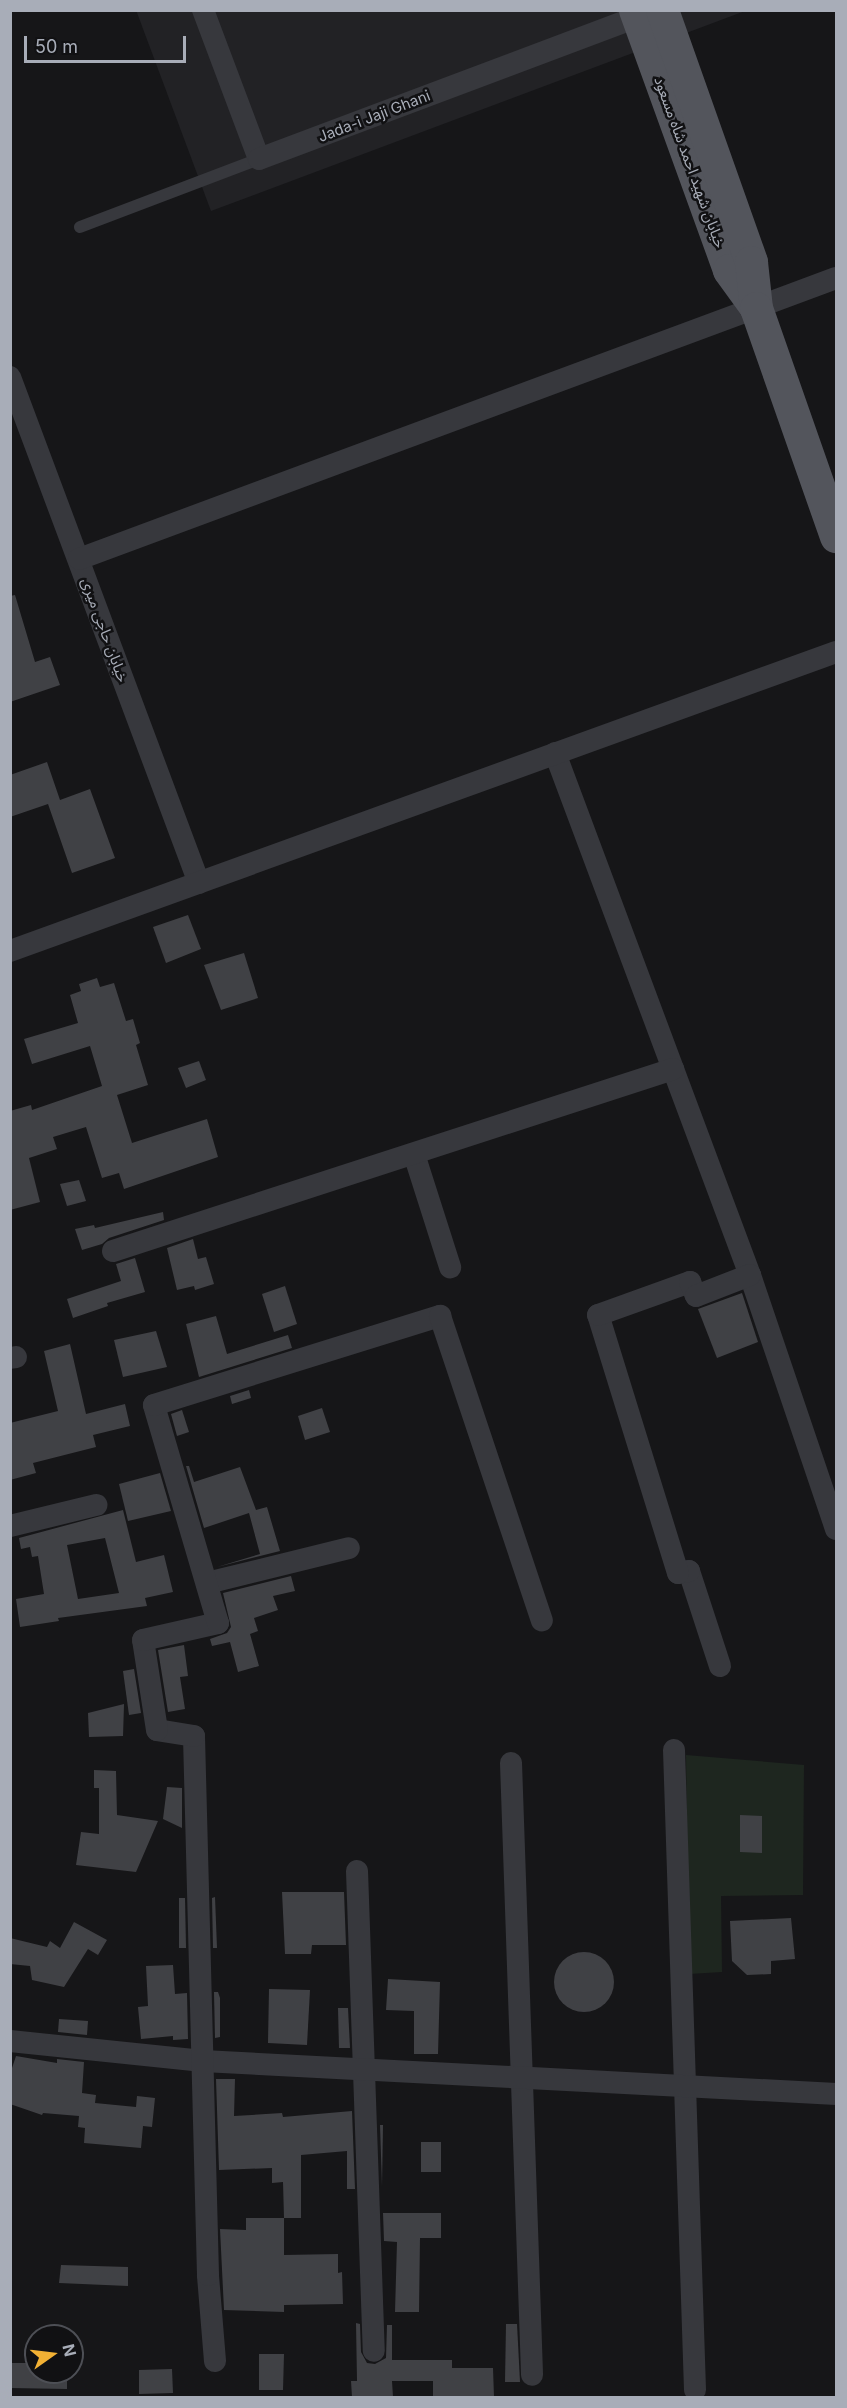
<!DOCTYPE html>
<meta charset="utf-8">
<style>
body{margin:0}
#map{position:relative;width:847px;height:2408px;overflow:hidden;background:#161618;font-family:Inter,"Noto Sans Arabic",sans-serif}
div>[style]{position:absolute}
.built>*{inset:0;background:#222225}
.green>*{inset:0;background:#1e261f}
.building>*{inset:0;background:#404145}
.round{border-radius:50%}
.lane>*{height:12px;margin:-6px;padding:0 6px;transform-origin:6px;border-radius:6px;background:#37383d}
.street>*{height:22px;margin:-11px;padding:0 11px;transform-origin:11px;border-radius:11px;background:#37383d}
.primary>*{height:33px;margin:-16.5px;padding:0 16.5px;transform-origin:16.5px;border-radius:16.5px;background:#53555c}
span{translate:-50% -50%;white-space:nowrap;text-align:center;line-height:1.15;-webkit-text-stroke:5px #111113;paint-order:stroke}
.street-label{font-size:15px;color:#a8adb8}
.frame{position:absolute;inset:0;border:12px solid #a8adb8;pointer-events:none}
.north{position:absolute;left:24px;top:2324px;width:60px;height:60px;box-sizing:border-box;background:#111113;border:2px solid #4d4f55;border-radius:50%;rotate:76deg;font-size:16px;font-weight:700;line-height:24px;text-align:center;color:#a8adb8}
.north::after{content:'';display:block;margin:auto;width:21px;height:27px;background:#f2b134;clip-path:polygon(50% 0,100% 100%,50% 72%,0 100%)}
.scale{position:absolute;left:24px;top:36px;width:162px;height:27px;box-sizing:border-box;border:3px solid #a8adb8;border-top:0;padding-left:8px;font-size:18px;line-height:21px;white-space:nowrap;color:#a8adb8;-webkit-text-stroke:4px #111113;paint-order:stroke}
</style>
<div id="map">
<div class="built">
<i style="clip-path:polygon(136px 10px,745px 11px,211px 211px)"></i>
</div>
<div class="green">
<i style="clip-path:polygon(686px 1755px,804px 1765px,803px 1895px,721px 1896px,722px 1972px,689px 1974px)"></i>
</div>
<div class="building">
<i style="clip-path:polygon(15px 595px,35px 662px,50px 657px,60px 685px,10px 702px,10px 596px)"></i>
<i style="clip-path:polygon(47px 762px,60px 800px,90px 789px,115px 858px,72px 873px,48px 804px,10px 817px,10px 775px)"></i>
<i style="clip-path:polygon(188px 915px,201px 949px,166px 963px,153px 927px)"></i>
<i style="clip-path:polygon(244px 953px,258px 998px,221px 1010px,204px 965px)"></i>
<i style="clip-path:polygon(97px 978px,100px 987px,114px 983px,126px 1021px,133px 1019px,140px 1043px,136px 1045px,148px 1085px,117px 1095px,132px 1143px,207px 1119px,218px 1157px,124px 1189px,119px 1173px,102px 1178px,86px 1127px,53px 1137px,57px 1149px,29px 1158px,40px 1202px,10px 1210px,10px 1111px,31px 1105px,32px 1110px,102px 1086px,90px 1046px,32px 1064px,24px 1039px,78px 1023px,70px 995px,81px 991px,79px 984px)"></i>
<i style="clip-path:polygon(199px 1061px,206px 1080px,186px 1088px,178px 1068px)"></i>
<i style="clip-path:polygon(79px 1180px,86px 1201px,67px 1206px,60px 1184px)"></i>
<i style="clip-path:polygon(163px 1212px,164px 1220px,109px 1238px,102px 1244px,82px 1250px,75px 1229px,94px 1225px,95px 1228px)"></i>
<i style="clip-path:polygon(193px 1239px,198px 1259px,206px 1257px,214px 1284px,195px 1290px,194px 1286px,177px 1290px,167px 1248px)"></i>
<i style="clip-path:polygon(135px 1258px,145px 1292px,107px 1303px,108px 1306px,73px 1318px,67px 1299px,121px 1281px,116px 1264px)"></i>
<i style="clip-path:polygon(285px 1286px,297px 1324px,274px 1332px,262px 1294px)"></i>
<i style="clip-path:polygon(742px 1293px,758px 1342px,717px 1358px,698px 1309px)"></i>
<i style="clip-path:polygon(216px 1316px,227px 1354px,288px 1335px,292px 1348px,199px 1377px,186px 1324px)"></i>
<i style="clip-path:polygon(156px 1331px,167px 1367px,123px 1377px,114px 1340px)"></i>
<i style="clip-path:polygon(70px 1344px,86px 1414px,125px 1404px,130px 1426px,93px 1435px,96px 1447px,33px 1463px,36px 1473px,10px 1480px,10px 1423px,58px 1411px,44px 1351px)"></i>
<i style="clip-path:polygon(249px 1390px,251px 1398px,232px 1404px,230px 1396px)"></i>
<i style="clip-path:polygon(322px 1408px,330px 1432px,305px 1440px,298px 1416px)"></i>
<i style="clip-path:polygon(182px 1410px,189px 1432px,177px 1436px,171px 1414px)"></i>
<i style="clip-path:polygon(186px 1466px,189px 1466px,194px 1482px,240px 1467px,256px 1510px,267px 1507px,280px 1551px,217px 1567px,260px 1554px,249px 1513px,204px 1528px)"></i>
<i style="clip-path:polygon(160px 1473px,171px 1511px,128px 1521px,119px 1484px)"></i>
<i style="clip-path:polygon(evenodd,123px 1510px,136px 1562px,164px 1555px,173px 1592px,145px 1598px,147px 1606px,58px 1618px,59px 1621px,20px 1627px,16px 1599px,44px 1594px,38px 1556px,32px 1557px,30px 1547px,21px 1549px,19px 1538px,123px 1510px,105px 1538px,119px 1593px,78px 1599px,67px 1545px,105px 1538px)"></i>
<i style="clip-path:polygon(291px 1576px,295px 1591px,273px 1596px,278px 1610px,254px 1618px,258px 1631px,250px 1634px,259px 1666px,238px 1672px,230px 1642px,212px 1646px,210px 1639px,227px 1633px,231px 1627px,223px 1593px)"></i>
<i style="clip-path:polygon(184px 1645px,188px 1676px,180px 1677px,185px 1709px,168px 1712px,158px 1650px)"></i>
<i style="clip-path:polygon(134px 1669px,141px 1713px,129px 1715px,123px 1671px)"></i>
<i style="clip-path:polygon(124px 1704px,123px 1736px,89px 1737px,88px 1713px)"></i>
<i style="clip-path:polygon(94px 1770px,116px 1771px,117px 1815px,158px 1821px,136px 1872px,76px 1865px,81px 1832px,99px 1834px,99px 1788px,94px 1788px)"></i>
<i style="clip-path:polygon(167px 1787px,182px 1788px,182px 1828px,163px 1819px)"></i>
<i style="clip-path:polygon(740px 1815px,762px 1816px,762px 1853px,740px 1852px)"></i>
<i style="clip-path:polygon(282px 1892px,344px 1892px,346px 1945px,312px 1945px,311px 1954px,285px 1954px)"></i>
<i style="clip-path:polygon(215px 1897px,217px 1948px,213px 1948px,212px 1898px)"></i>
<i style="clip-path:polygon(179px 1898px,185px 1898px,186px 1948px,179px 1948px)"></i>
<i style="clip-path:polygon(791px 1918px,795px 1959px,771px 1961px,771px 1974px,747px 1975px,732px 1961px,730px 1921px)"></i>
<i style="clip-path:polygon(74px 1922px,107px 1940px,98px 1955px,88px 1949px,64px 1987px,32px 1980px,30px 1966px,10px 1964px,10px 1938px,47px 1947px,50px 1941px,60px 1948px)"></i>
<i class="round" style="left:554px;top:1952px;width:60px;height:60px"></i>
<i style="clip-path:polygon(173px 1965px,175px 1994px,187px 1993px,188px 2039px,173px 2040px,173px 2036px,141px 2039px,138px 2007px,148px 2006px,146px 1966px)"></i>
<i style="clip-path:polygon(388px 1979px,440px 1982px,438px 2054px,414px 2054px,414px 2011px,386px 2010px)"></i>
<i style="clip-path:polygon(269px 1989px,310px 1990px,307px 2045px,268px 2043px)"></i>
<i style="clip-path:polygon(214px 1992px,218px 1992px,220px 1998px,220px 2037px,215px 2038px)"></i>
<i style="clip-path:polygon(338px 2008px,348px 2008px,350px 2048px,339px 2048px)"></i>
<i style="clip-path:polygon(59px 2019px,88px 2021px,87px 2035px,58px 2032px)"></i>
<i style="clip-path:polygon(16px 2056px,57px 2063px,57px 2059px,84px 2062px,82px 2093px,96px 2095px,95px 2103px,136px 2107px,137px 2096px,155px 2098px,152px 2127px,143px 2126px,141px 2148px,84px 2143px,85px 2128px,78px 2127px,79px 2116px,43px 2113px,42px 2115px,10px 2104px,10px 2074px)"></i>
<i style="clip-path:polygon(216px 2079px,235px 2079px,234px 2116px,282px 2113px,283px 2117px,352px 2111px,355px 2189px,347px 2189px,347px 2151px,301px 2155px,301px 2218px,284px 2218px,283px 2182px,272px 2183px,272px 2168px,219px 2170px)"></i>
<i style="clip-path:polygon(380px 2125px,383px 2125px,382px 2186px)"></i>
<i style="clip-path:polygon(421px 2142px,441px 2142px,441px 2172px,421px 2172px)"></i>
<i style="clip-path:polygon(383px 2213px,441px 2213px,441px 2238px,420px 2238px,419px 2312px,395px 2312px,397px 2242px,384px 2241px)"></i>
<i style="clip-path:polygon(246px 2218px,284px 2218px,284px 2255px,338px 2254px,338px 2273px,342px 2272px,343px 2304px,284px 2305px,284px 2312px,224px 2310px,220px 2229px,246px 2230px)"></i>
<i style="clip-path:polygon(61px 2265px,128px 2267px,128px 2286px,59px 2283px)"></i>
<i style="clip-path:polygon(356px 2323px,360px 2324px,361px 2352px,367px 2363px,375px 2364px,386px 2358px,387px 2325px,392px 2325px,392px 2360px,452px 2360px,452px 2368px,493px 2368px,494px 2397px,433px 2397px,433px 2381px,392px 2381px,393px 2397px,352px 2397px,351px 2381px,357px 2381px)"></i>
<i style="clip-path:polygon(506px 2324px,517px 2324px,520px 2382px,505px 2382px)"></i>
<i style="clip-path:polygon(259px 2354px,284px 2354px,283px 2390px,259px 2390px)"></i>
<i style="clip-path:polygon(10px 2363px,36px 2363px,36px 2372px,67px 2372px,67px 2389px,10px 2388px)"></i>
<i style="clip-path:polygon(172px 2369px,173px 2393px,139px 2394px,139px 2370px)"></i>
</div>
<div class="lane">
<i style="left:80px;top:227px;width:191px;rotate:-20.8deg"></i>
</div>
<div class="street">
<i style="left:203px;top:10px;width:159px;rotate:69.4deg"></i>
<i style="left:259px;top:159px;width:404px;rotate:-20.6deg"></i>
<i style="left:10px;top:377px;width:540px;rotate:69.52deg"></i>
<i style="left:79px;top:559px;width:807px;rotate:-20.37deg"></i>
<i style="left:555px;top:753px;width:557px;rotate:69.52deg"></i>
<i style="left:750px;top:1275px;width:268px;rotate:71.3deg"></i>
<i style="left:10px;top:951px;width:878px;rotate:-19.9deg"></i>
<i style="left:414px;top:1154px;width:119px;rotate:72.3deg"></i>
<i style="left:113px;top:1251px;width:589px;rotate:-18deg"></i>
<i style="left:10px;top:1358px;width:6px;rotate:-9deg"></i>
<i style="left:10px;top:1526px;width:89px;rotate:-13.7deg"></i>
<i style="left:207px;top:1583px;width:146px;rotate:-13.8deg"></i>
<i style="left:720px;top:1666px;width:100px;rotate:-108.1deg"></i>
<i style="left:689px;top:1571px;width:11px;rotate:170deg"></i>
<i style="left:678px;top:1573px;width:270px;rotate:-107.2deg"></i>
<i style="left:598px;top:1315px;width:98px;rotate:-19.7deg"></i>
<i style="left:690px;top:1282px;width:15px;rotate:67deg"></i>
<i style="left:696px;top:1296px;width:58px;rotate:-21.3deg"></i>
<i style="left:674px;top:1750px;width:640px;rotate:88.12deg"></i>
<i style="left:511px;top:1763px;width:612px;rotate:88.03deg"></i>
<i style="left:357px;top:1871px;width:480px;rotate:88deg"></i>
<i style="left:10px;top:2041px;width:194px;rotate:5.9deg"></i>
<i style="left:203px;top:2061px;width:634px;rotate:2.98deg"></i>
<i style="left:215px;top:2361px;width:86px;rotate:-94.7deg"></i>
<i style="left:208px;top:2275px;width:539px;rotate:-91.49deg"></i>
<i style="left:194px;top:1736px;width:37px;rotate:-171deg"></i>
<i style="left:157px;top:1730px;width:91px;rotate:-98.8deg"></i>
<i style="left:143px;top:1640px;width:77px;rotate:-12.8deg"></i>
<i style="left:218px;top:1623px;width:227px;rotate:-106.4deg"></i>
<i style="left:154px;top:1405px;width:300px;rotate:-17.3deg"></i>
<i style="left:440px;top:1316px;width:321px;rotate:71.5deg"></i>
</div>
<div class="primary">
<i style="left:635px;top:10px;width:276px;rotate:70.1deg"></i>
<i style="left:729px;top:270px;width:44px;rotate:54.2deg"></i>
<i style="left:662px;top:10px;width:267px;rotate:70.5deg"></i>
<i style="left:751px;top:262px;width:46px;rotate:83.8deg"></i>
<i style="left:756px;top:308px;width:242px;rotate:70.7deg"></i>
</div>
<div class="street-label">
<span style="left:374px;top:116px;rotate:-21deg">Jada-i Jaji Ghani</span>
<span style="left:690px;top:162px;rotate:70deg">خیابان شهید احمد شاه مسعود</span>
<span style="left:105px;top:630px;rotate:70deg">خیابان حاجی میری</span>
</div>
<div class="frame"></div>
<div class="north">N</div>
<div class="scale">50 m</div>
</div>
